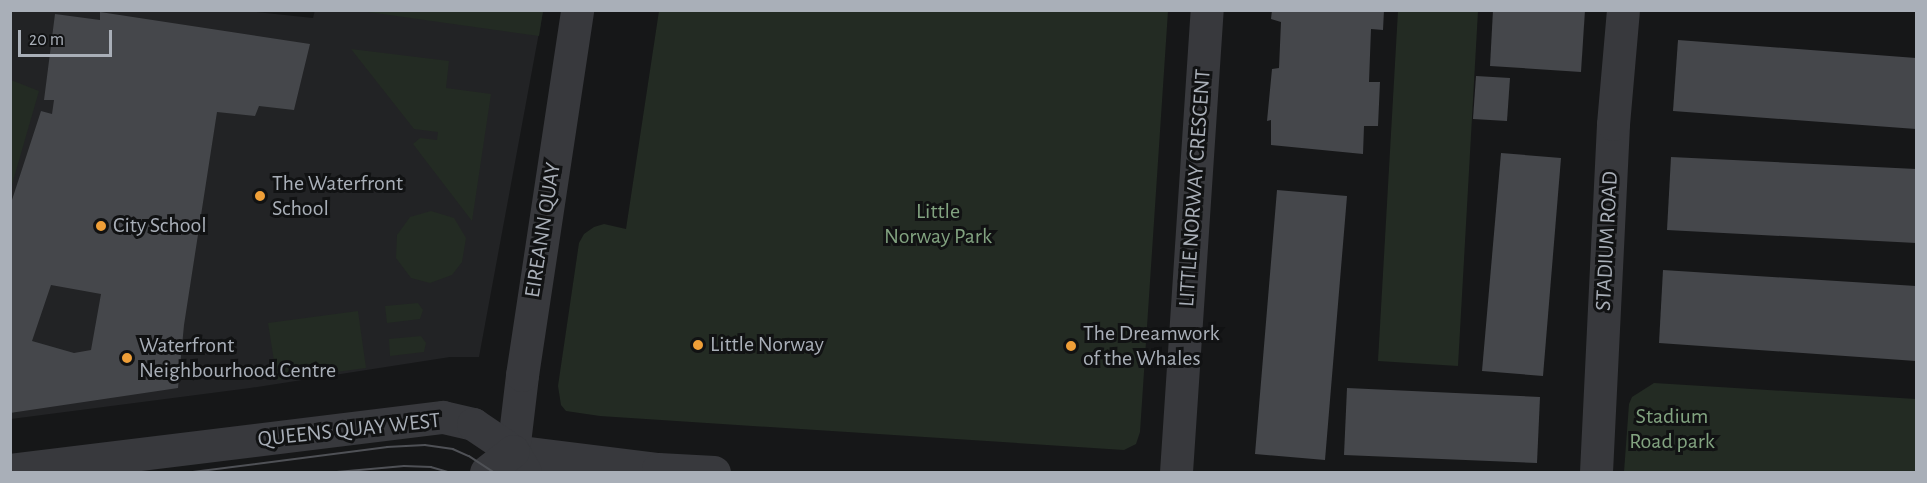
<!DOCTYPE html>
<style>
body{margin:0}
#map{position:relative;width:1927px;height:483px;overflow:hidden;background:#161718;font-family:"Alegreya Sans",sans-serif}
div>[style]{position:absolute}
.built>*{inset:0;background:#222325}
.green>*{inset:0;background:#232b23}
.building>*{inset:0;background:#45474b}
.minor>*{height:33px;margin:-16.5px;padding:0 16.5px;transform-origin:16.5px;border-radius:16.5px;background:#38393d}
.tertiary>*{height:33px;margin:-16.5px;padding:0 16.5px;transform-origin:16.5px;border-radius:16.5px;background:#38393d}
.tram>*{height:1.5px;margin:-0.75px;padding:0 0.75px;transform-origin:0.75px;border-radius:0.75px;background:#4f5156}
.dots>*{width:16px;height:16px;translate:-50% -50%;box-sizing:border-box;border:3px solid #111213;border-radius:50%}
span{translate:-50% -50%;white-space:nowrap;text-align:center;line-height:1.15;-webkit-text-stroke:6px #111213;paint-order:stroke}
.poi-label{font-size:22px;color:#a9afb8}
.left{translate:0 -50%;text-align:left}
.street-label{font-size:22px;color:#a9afb8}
.park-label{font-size:22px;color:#82a380}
.frame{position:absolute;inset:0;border:12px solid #a9afb8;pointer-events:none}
.scale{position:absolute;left:18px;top:30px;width:94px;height:27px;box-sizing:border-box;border:3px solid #a9afb8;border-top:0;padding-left:8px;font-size:18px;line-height:21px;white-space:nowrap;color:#a9afb8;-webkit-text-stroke:4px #111213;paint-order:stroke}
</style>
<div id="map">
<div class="built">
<i style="clip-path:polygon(238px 10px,313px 18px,315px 10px,543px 11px,479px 357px,450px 357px,250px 388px,11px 419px,10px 11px)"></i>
</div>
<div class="green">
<i style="clip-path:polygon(361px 11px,543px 11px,539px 36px)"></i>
<i style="clip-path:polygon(659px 11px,1168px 11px,1140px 432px,1136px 444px,1124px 450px,600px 416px,566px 411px,561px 405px,558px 386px,579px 243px,584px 234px,594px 227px,604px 224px,626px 229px)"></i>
<i style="clip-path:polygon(1398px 11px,1478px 11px,1458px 366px,1378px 361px)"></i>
<i style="clip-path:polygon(351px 49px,449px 61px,446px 88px,491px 94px,472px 221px,413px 144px,420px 138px,437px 140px,438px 132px,414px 129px)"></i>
<i style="clip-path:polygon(11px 80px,39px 91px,11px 188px)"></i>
<i style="clip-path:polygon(431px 211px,454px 218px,466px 238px,462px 262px,452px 275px,430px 283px,411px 278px,396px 258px,397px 235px,410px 217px)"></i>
<i style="clip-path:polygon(418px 303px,423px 310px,420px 319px,387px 323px,385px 306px)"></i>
<i style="clip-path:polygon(358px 311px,366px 368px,277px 380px,268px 323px)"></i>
<i style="clip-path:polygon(421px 336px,426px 343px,424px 352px,390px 356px,389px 339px)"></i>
<i style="clip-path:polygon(1654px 383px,1916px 399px,1916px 472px,1624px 472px,1629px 404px,1632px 397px)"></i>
</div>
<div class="building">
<i style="clip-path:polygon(1272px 10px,1384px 10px,1383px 30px,1371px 29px,1369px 82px,1380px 82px,1378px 126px,1364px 126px,1363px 154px,1271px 145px,1271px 120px,1267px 121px,1272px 69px,1279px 68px,1281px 22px,1271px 19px)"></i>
<i style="clip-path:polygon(1493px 10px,1585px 10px,1581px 72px,1490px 66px)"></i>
<i style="clip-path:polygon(evenodd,100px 12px,310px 44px,294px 110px,259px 106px,255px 116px,217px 112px,184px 325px,178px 388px,10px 413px,10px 206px,41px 111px,52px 114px,54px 100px,44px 100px,55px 14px,100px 20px,100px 12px,51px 285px,101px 294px,91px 350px,74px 353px,32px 341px,51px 285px)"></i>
<i style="clip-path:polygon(1678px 40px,1916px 58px,1916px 129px,1673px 111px)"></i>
<i style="clip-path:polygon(1476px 76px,1510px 78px,1507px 121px,1473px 119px)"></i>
<i style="clip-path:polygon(1501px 153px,1561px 158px,1543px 376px,1482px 371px)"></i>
<i style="clip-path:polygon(1671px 157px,1916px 169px,1916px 243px,1667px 230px)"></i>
<i style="clip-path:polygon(1277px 190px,1347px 196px,1325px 460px,1255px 454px)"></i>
<i style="clip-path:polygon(1663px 270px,1916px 286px,1916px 361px,1659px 343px)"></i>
<i style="clip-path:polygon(1347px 388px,1540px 397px,1537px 463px,1344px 455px)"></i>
</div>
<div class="minor">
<i style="left:513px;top:451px;width:146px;rotate:7.1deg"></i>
<i style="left:658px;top:469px;width:56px;rotate:3.1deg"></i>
<i style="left:1176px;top:472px;width:463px;rotate:-86.2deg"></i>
<i style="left:1596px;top:472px;width:348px;rotate:-87.2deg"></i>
<i style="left:1613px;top:124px;width:114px;rotate:-85deg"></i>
</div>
<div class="tertiary">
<i style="left:513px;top:451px;width:77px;rotate:-83.2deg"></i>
<i style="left:522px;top:375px;width:369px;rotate:-81.4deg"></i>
<i style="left:10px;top:470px;width:436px;rotate:-7deg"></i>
<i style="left:443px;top:417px;width:31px;rotate:13deg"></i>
<i style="left:473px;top:424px;width:48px;rotate:34deg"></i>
<i style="left:513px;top:451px;width:24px;rotate:60deg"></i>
<i style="left:486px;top:472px;width:34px;rotate:-38deg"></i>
</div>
<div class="tram">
<i style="left:193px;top:472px;width:196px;rotate:-7.3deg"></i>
<i style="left:387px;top:447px;width:38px;rotate:-3deg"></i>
<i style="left:425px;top:445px;width:28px;rotate:8deg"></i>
<i style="left:453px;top:449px;width:17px;rotate:24deg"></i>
<i style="left:469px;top:456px;width:30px;rotate:33deg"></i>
<i style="left:337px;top:472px;width:67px;rotate:-5.1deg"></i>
<i style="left:404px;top:466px;width:27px;rotate:2deg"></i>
<i style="left:431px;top:467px;width:19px;rotate:16deg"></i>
</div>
<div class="dots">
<i style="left:260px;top:196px;background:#ef9f38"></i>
<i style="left:101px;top:226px;background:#ef9f38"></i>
<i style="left:698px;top:345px;background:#ef9f38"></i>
<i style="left:1071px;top:346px;background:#ef9f38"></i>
<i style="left:127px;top:358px;background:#ef9f38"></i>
</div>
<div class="poi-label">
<span class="left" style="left:272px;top:196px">The Waterfront<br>School</span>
<span class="left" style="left:113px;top:226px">City School</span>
<span class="left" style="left:1083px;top:346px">The Dreamwork<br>of the Whales</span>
<span class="left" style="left:139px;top:358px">Waterfront<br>Neighbourhood Centre</span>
<span class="left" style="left:710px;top:345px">Little Norway</span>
</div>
<div class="street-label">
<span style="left:1195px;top:188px;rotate:-86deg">LITTLE NORWAY CRESCENT</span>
<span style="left:543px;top:230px;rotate:-81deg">EIREANN QUAY</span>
<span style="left:1607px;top:241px;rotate:-87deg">STADIUM ROAD</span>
<span style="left:349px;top:430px;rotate:-6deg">QUEENS QUAY WEST</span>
</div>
<div class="park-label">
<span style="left:938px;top:224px">Little<br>Norway Park</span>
<span style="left:1672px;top:429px">Stadium<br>Road park</span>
</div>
<div class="frame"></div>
<div class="scale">20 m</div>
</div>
